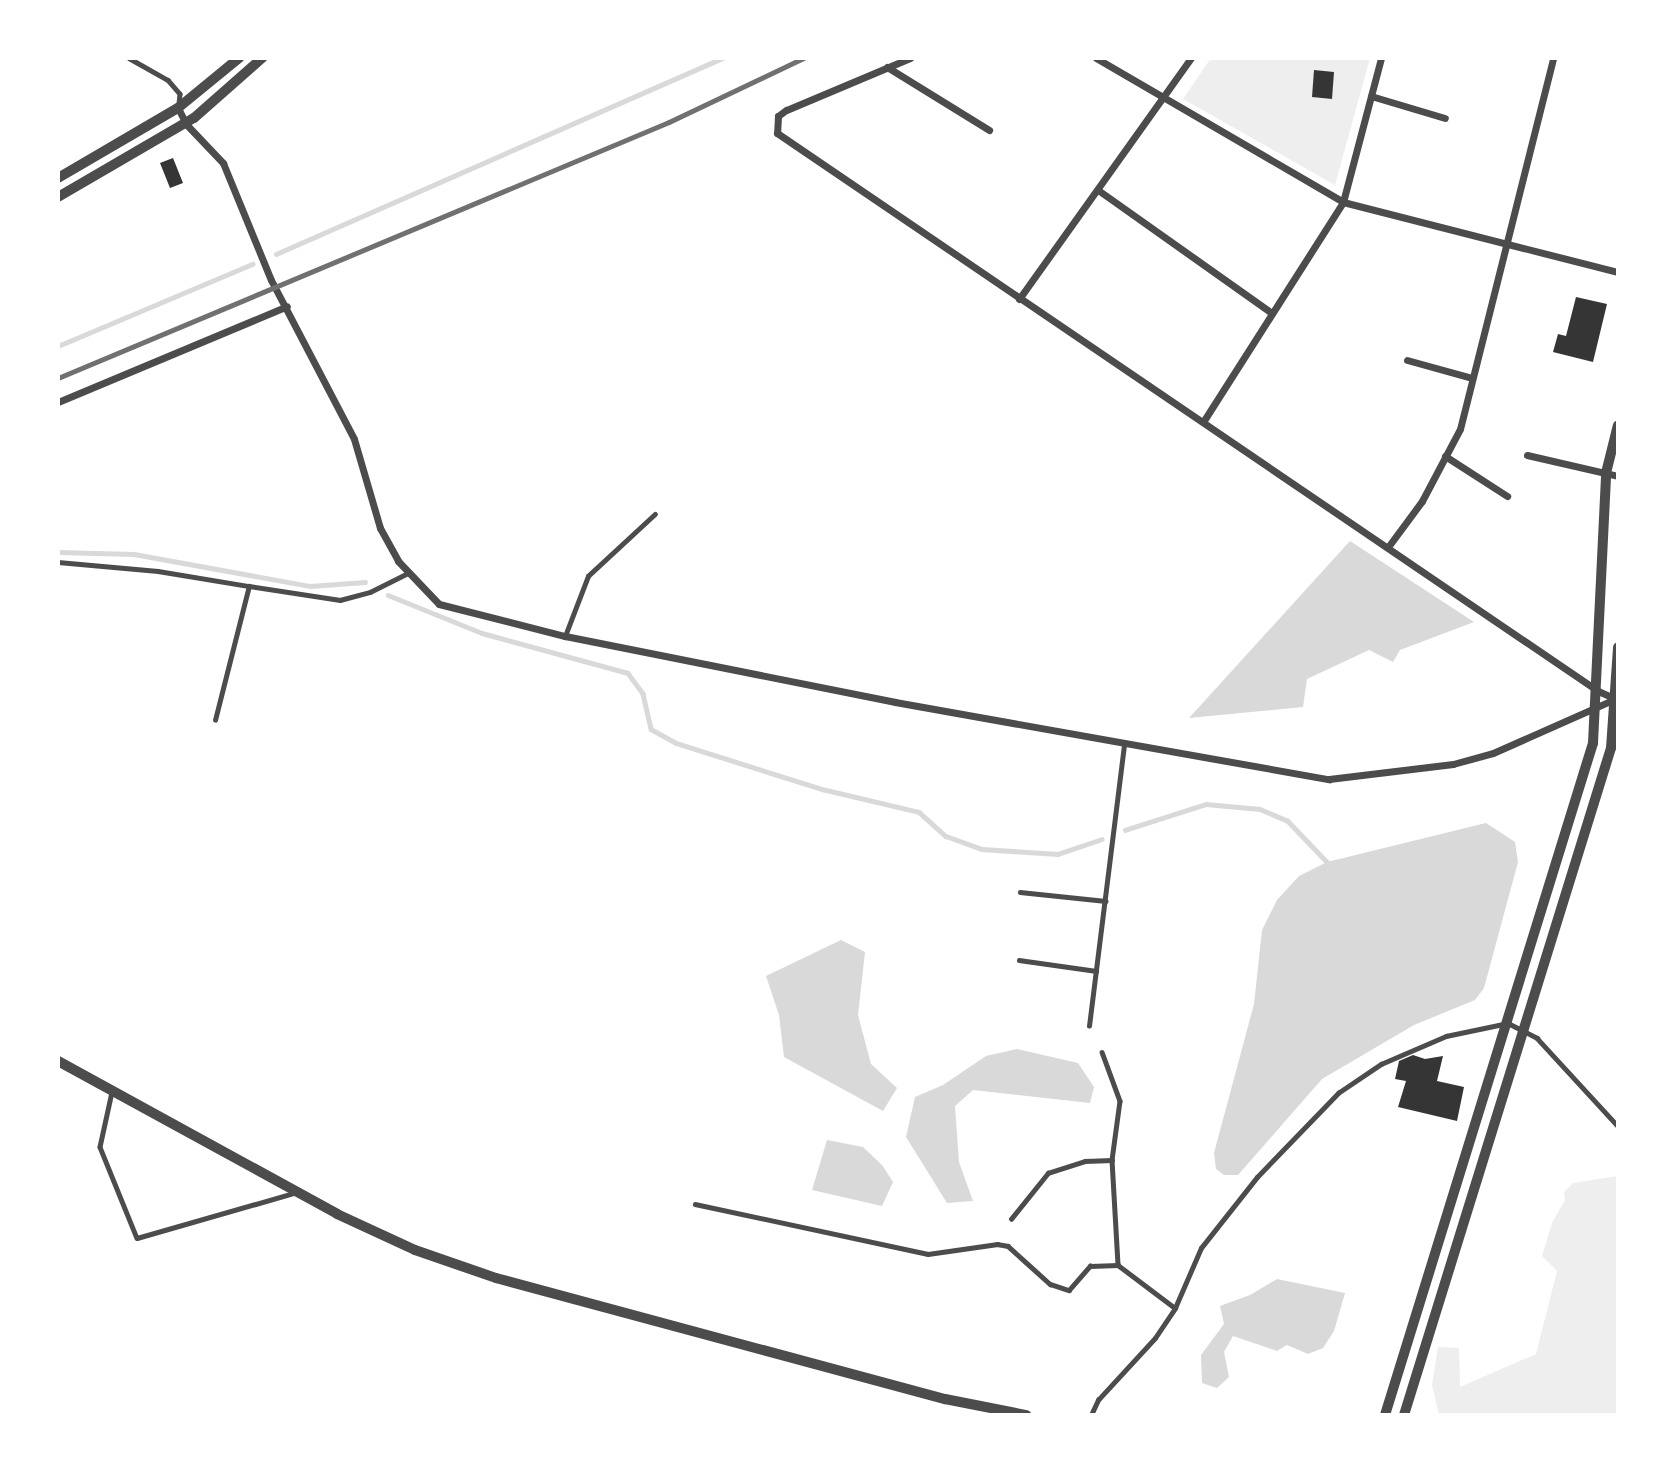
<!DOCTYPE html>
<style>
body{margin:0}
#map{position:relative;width:1676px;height:1473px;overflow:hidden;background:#fff;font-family:Barlow,sans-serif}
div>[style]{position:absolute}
.green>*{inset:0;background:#eee}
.water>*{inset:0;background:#d9d9d9}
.stream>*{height:4.5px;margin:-2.25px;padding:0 2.25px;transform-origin:2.25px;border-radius:2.25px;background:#d9d9d9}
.building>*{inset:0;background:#353535}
.service>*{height:4.5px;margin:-2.25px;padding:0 2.25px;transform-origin:2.25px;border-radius:2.25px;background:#4c4c4c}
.minor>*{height:7px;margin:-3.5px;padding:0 3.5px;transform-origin:3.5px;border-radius:3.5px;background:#4c4c4c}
.tertiary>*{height:10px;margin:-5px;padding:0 5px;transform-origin:5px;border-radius:5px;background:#4c4c4c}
.rail>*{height:4.5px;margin:-2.25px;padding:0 2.25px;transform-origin:2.25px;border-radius:2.25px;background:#707070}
span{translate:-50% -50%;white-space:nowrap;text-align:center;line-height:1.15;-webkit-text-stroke:6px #fff;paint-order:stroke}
.frame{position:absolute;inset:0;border:60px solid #fff;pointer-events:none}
</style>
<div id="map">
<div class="green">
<i style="clip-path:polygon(1211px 58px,1370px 58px,1335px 185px,1183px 99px)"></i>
<i style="clip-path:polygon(1618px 1176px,1618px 1415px,1439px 1415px,1432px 1385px,1438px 1347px,1459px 1348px,1460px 1387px,1536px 1354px,1557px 1271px,1542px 1256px,1552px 1223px,1565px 1200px,1564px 1192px,1573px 1183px)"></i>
</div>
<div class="water">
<i style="clip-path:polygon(1350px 541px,1474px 622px,1400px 650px,1393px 662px,1369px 650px,1307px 679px,1303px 707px,1189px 718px)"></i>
<i style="clip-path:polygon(1486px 823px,1515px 842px,1518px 862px,1484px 988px,1475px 1000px,1414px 1025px,1322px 1079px,1238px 1175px,1224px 1175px,1216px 1169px,1214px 1153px,1254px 1004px,1262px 930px,1277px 900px,1299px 876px,1327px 862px)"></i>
<i style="clip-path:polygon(841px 940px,865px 952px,858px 1015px,871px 1064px,897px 1088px,883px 1111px,784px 1057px,779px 1015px,766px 976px)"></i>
<i style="clip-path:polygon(1017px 1049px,1078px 1063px,1094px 1087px,1090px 1103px,973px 1090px,955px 1106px,959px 1162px,973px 1201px,947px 1203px,906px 1137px,915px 1097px,943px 1085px,986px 1056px)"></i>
<i style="clip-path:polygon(827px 1140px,863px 1147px,882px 1165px,893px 1182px,882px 1206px,812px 1190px)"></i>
<i style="clip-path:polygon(1277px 1279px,1345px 1293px,1334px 1331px,1323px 1348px,1308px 1354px,1287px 1345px,1277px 1351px,1233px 1336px,1224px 1352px,1229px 1377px,1217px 1388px,1202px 1383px,1201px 1355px,1224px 1324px,1220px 1306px,1250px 1295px)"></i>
</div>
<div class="stream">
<i style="left:276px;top:254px;width:488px;rotate:-23.7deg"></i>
<i style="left:58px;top:346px;width:211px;rotate:-22.9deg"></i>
<i style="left:58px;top:552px;width:76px;rotate:1.5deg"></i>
<i style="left:134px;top:554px;width:179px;rotate:10.3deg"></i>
<i style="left:310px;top:586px;width:55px;rotate:-4.2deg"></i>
<i style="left:388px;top:595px;width:101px;rotate:22deg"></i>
<i style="left:482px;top:633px;width:151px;rotate:15.3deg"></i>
<i style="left:628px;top:673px;width:26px;rotate:54deg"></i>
<i style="left:643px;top:694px;width:36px;rotate:77deg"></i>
<i style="left:651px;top:729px;width:29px;rotate:29deg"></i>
<i style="left:676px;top:743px;width:153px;rotate:17.5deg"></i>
<i style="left:822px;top:789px;width:100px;rotate:13.3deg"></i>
<i style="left:919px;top:812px;width:36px;rotate:42deg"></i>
<i style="left:946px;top:836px;width:38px;rotate:20deg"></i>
<i style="left:982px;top:849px;width:76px;rotate:3.8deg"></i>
<i style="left:1058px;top:854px;width:46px;rotate:-18.8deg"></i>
<i style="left:1125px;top:830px;width:85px;rotate:-17.8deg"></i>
<i style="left:1206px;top:804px;width:54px;rotate:5.3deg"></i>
<i style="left:1260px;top:809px;width:30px;rotate:23deg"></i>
<i style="left:1288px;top:821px;width:57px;rotate:46.4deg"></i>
</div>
<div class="building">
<i style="clip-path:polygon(1314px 70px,1334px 72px,1332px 99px,1312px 97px)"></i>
<i style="clip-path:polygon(173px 158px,183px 183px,170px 188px,160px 163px)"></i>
<i style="clip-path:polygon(1576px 297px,1607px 304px,1593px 362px,1553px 352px,1558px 334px,1566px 336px)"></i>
<i style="clip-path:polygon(1413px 1055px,1425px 1059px,1443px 1056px,1437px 1081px,1464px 1087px,1457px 1121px,1398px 1107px,1406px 1081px,1395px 1079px,1399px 1061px)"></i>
</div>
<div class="service">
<i style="left:129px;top:58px;width:45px;rotate:29.4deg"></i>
<i style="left:168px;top:80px;width:18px;rotate:49deg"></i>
<i style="left:180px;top:94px;width:10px;rotate:96deg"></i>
<i style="left:58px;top:562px;width:100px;rotate:5.1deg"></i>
<i style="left:158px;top:571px;width:92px;rotate:9.4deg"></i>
<i style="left:565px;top:636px;width:64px;rotate:-69deg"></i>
<i style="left:588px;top:576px;width:91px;rotate:-42.8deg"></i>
<i style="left:215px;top:720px;width:138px;rotate:-75.8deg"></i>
<i style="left:249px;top:586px;width:92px;rotate:8.7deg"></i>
<i style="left:340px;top:600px;width:31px;rotate:-15deg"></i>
<i style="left:370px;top:592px;width:42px;rotate:-26.6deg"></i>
<i style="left:1020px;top:892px;width:86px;rotate:6deg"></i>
<i style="left:1019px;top:960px;width:78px;rotate:8.1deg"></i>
<i style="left:1089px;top:1026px;width:285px;rotate:-82.9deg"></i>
<i style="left:1102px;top:1052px;width:52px;rotate:69.8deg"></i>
<i style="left:1120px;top:1101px;width:60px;rotate:97.7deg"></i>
<i style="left:1112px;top:1160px;width:105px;rotate:86.7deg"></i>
<i style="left:112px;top:1092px;width:56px;rotate:102.3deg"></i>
<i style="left:100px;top:1147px;width:98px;rotate:67.9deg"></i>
<i style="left:137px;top:1238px;width:163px;rotate:-16deg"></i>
<i style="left:695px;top:1204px;width:238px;rotate:12.1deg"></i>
<i style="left:928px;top:1254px;width:70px;rotate:-8.2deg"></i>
<i style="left:997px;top:1244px;width:11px;rotate:10deg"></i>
<i style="left:1008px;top:1246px;width:57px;rotate:42.1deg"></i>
<i style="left:1050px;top:1284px;width:20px;rotate:18deg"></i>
<i style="left:1069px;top:1290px;width:32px;rotate:-49deg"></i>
<i style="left:1090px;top:1266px;width:28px;rotate:-2deg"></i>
<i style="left:1118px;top:1265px;width:71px;rotate:37deg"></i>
<i style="left:1011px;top:1219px;width:59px;rotate:-51.2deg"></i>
<i style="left:1048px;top:1173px;width:39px;rotate:-18deg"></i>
<i style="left:1085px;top:1161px;width:27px;rotate:-2deg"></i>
<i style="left:1091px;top:1415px;width:17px;rotate:-65deg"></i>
<i style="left:1098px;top:1400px;width:84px;rotate:-47.4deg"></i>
<i style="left:1155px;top:1338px;width:36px;rotate:-56deg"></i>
<i style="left:1175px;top:1308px;width:65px;rotate:-66.6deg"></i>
<i style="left:1201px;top:1248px;width:90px;rotate:-51.7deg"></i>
<i style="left:1257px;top:1177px;width:117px;rotate:-46deg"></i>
<i style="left:1338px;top:1093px;width:52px;rotate:-34deg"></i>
<i style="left:1381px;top:1064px;width:71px;rotate:-23.3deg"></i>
<i style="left:1446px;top:1036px;width:63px;rotate:-11.8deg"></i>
<i style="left:1508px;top:1023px;width:33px;rotate:27deg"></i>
<i style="left:1537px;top:1038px;width:120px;rotate:47.4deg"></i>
</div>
<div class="minor">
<i style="left:910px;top:58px;width:134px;rotate:157.2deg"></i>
<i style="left:786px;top:110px;width:10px;rotate:143deg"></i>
<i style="left:778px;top:116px;width:17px;rotate:93deg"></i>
<i style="left:777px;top:133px;width:993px;rotate:34.2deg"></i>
<i style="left:1598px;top:691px;width:20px;rotate:24deg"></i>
<i style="left:1096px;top:58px;width:286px;rotate:30.2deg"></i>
<i style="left:1343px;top:202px;width:284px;rotate:14.3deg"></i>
<i style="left:887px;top:67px;width:120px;rotate:31.7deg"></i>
<i style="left:1371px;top:96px;width:77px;rotate:16.6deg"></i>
<i style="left:178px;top:108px;width:18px;rotate:63deg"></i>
<i style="left:186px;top:124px;width:54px;rotate:46.5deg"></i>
<i style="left:223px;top:163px;width:126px;rotate:67.7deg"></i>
<i style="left:271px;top:280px;width:179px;rotate:62.4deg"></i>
<i style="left:354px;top:439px;width:93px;rotate:73.7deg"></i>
<i style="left:380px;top:528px;width:38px;rotate:61deg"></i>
<i style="left:398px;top:561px;width:59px;rotate:46.4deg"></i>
<i style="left:439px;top:604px;width:130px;rotate:14.3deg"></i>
<i style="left:565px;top:636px;width:337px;rotate:11.3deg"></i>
<i style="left:895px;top:702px;width:441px;rotate:10.1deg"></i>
<i style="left:1329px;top:779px;width:125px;rotate:-6.9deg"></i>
<i style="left:1453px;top:764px;width:41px;rotate:-15.4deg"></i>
<i style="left:1493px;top:753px;width:133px;rotate:-23.9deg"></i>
<i style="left:1098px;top:190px;width:213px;rotate:35.3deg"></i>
<i style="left:1019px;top:299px;width:296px;rotate:-54.5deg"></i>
<i style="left:1407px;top:360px;width:67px;rotate:15.5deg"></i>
<i style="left:58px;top:402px;width:248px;rotate:-22.7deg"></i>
<i style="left:1203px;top:422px;width:261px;rotate:-57.5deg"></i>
<i style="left:1343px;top:202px;width:149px;rotate:-75.2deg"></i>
<i style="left:1527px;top:455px;width:93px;rotate:13deg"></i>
<i style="left:1445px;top:456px;width:74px;rotate:32.8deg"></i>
<i style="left:1388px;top:547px;width:57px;rotate:-53.5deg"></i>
<i style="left:1422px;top:501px;width:81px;rotate:-62.2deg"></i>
<i style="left:1460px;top:429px;width:382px;rotate:-75.9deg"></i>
</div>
<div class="tertiary">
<i style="left:58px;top:178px;width:139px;rotate:-30.3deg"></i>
<i style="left:178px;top:108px;width:79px;rotate:-39.3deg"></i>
<i style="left:58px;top:197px;width:157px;rotate:-30.2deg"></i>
<i style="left:194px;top:118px;width:91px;rotate:-41.4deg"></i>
<i style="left:58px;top:1061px;width:318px;rotate:28.7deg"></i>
<i style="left:337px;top:1214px;width:86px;rotate:24.8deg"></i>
<i style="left:415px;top:1250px;width:86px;rotate:19.1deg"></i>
<i style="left:496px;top:1278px;width:465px;rotate:15.1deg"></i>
<i style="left:945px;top:1399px;width:83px;rotate:11.2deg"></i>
<i style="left:1385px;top:1415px;width:703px;rotate:-72.8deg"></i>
<i style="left:1593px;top:743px;width:270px;rotate:-87.2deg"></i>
<i style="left:1606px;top:473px;width:49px;rotate:-76deg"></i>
<i style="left:1404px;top:1415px;width:698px;rotate:-72.76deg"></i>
<i style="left:1611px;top:748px;width:101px;rotate:-86deg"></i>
</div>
<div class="rail">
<i style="left:58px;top:378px;width:662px;rotate:-22.73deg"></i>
<i style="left:669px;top:122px;width:149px;rotate:-25.4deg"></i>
</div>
<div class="frame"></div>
</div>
